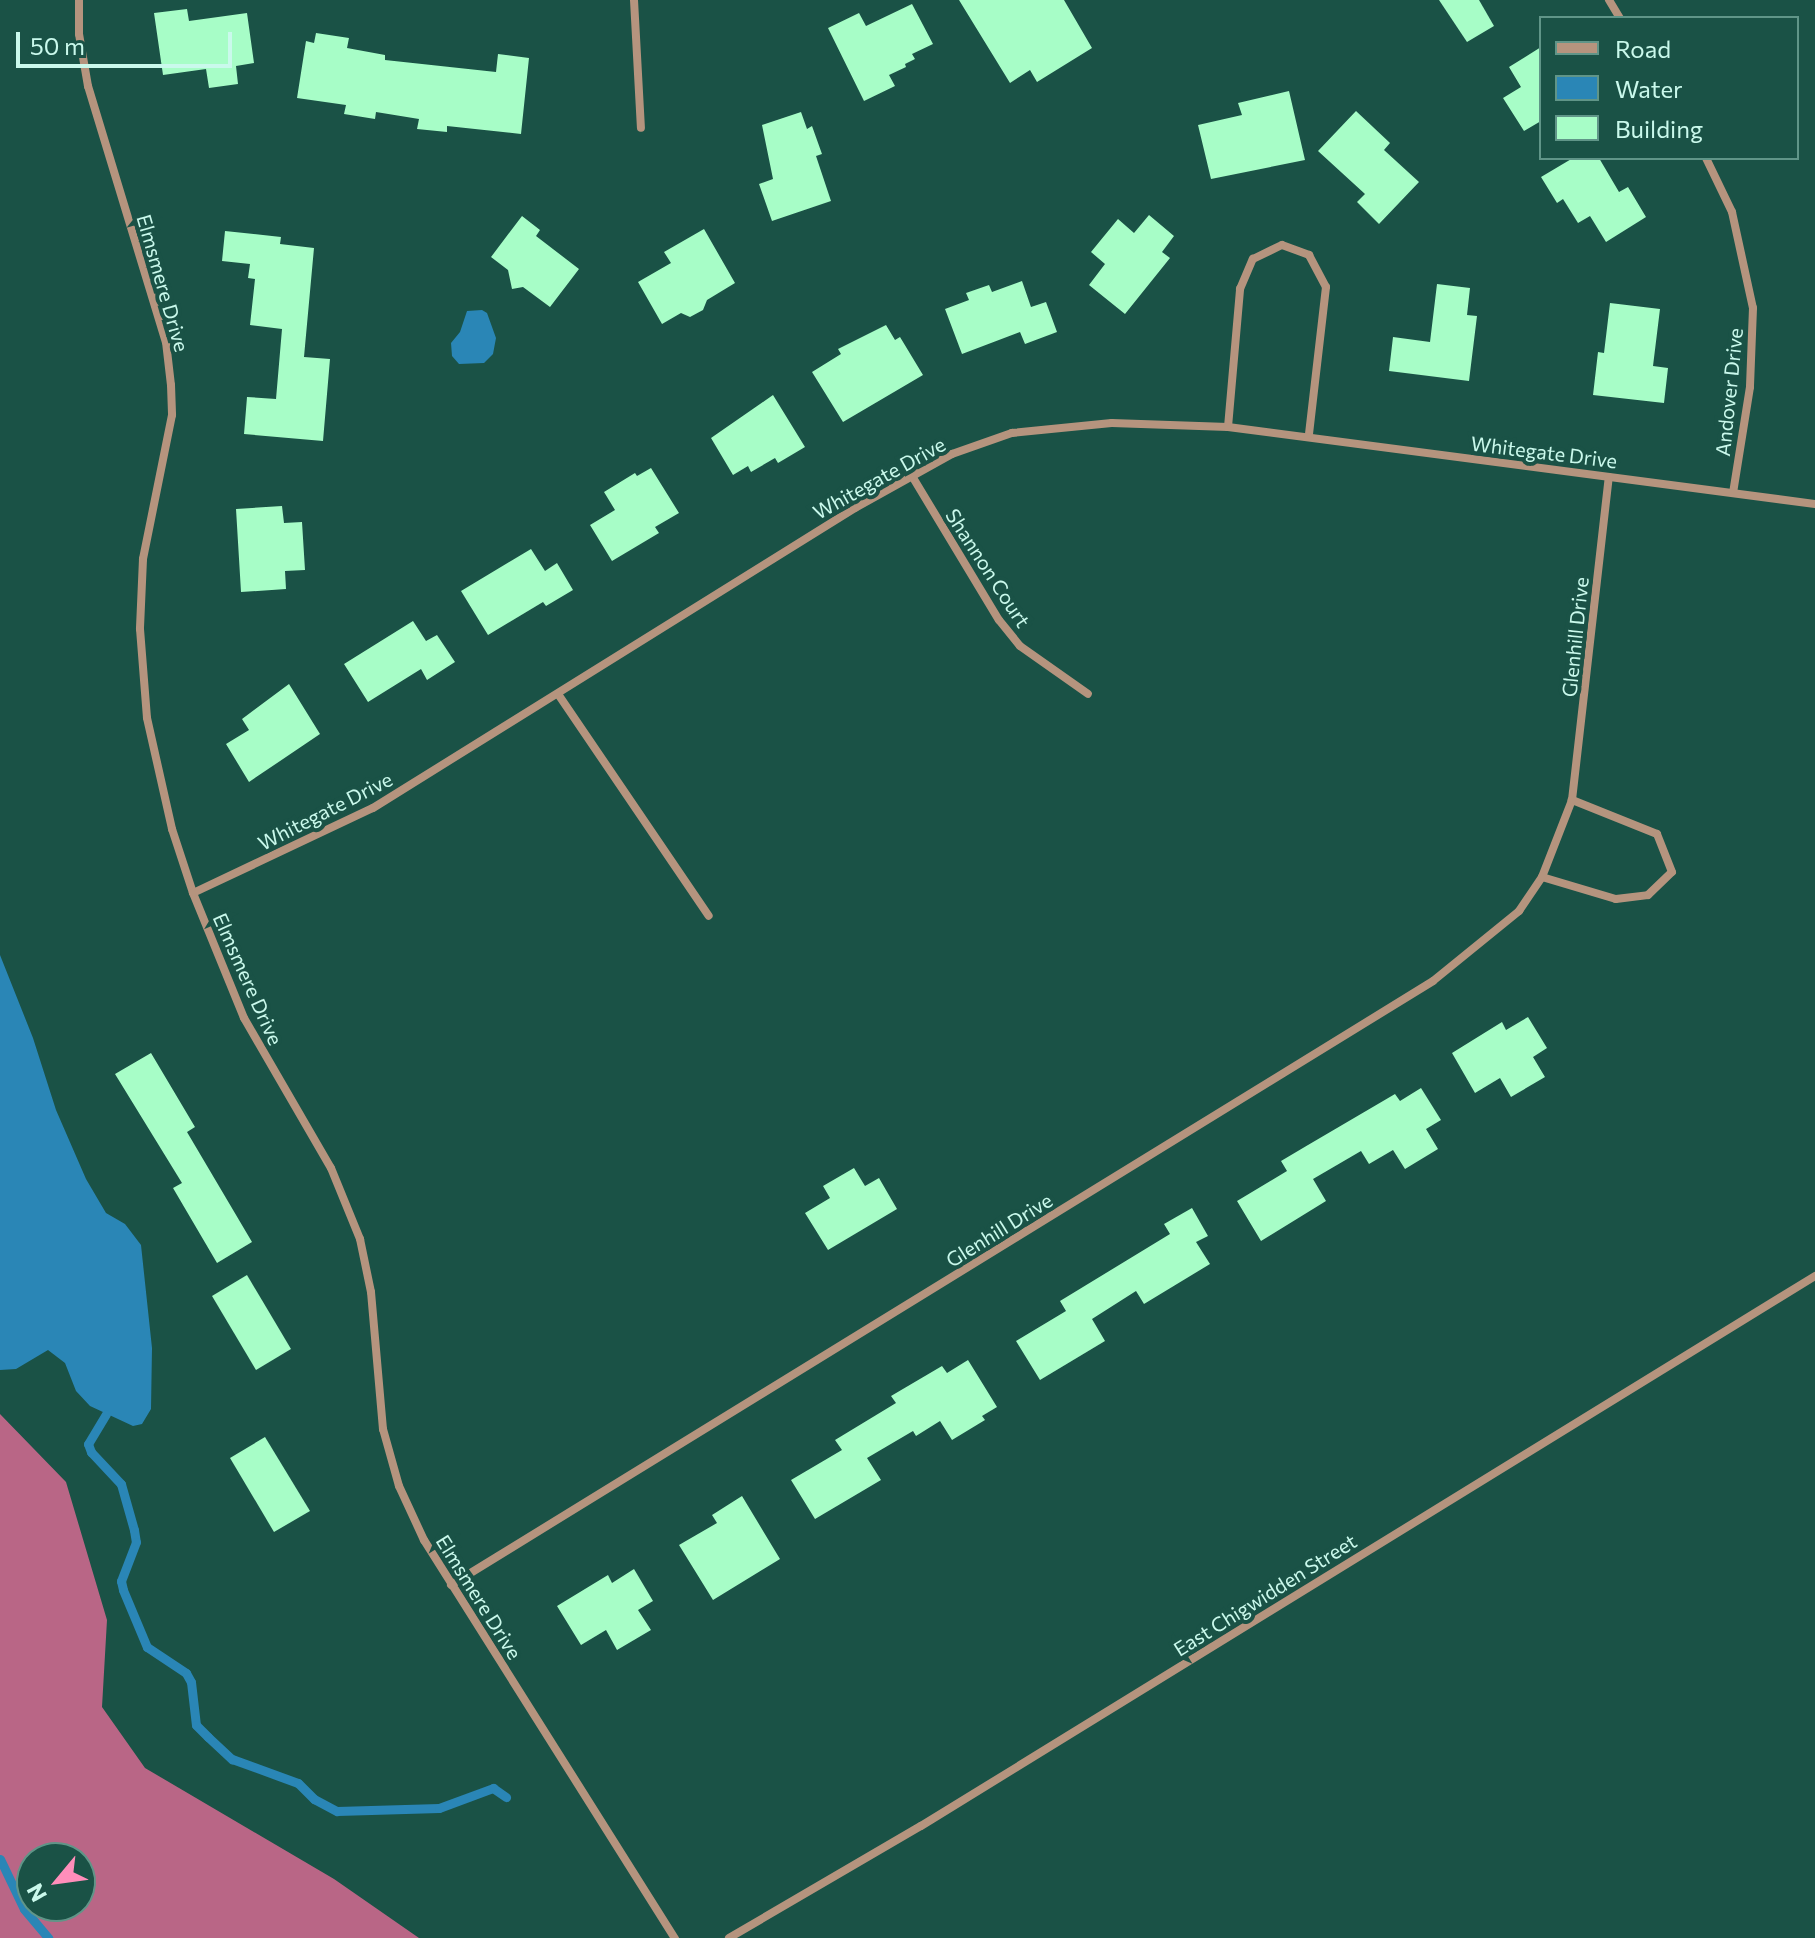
<!DOCTYPE html>
<style>
body{margin:0}
#map{position:relative;width:1815px;height:1938px;overflow:hidden;background:#1a5246;font-family:Commissioner,sans-serif}
div>[style]{position:absolute}
.forest>*{inset:0;background:#b96686}
.water>*{inset:0;background:#2a86b6}
.stream>*{height:9px;margin:-4.5px;padding:0 4.5px;transform-origin:4.5px;border-radius:4.5px;background:#2a86b6}
.building>*{inset:0;background:#a7fdc7}
.minor>*{height:8px;margin:-4px;padding:0 4px;transform-origin:4px;border-radius:4px;background:#b5947e}
span{translate:-50% -50%;white-space:nowrap;text-align:center;line-height:1.15;-webkit-text-stroke:8px #1a5246;paint-order:stroke}
.street-label{font-size:20px;color:#caf9ec}
.legend{position:absolute;left:1539px;top:16px;width:260px;height:144px;box-sizing:border-box;background:#1a5246;border:2px solid #609588;margin:0;padding:10px 14px;list-style:none;font-size:24px;color:#caf9ec}
.legend li{display:flex;align-items:center;gap:16px;height:40px}
.legend b{width:40px;border:2px solid #609588}
.north{position:absolute;left:16px;top:1842px;width:80px;height:80px;box-sizing:border-box;background:#1a5246;border:2px solid #609588;border-radius:50%;rotate:241deg;font-size:22px;font-weight:700;line-height:32px;text-align:center;color:#caf9ec}
.north::after{content:'';display:block;margin:auto;width:28px;height:36px;background:#ff8eba;clip-path:polygon(50% 0,100% 100%,50% 72%,0 100%)}
.scale{position:absolute;left:16px;top:32px;width:216px;height:36px;box-sizing:border-box;border:4px solid #caf9ec;border-top:0;padding-left:10px;font-size:24px;line-height:28px;white-space:nowrap;color:#caf9ec;-webkit-text-stroke:6px #1a5246;paint-order:stroke}
</style>
<div id="map">
<div class="forest">
<i style="clip-path:polygon(evenodd,0 1414px,66px 1482px,107px 1620px,102px 1707px,145px 1768px,334px 1879px,419px 1938px,0 1938px,0 1414px,32px 1858px,80px 1858px,80px 1906px,32px 1906px,32px 1858px)"></i>
</div>
<div class="water">
<i style="clip-path:polygon(482px 310px,487px 313px,496px 338px,493px 354px,484px 363px,459px 364px,452px 356px,451px 343px,460px 332px,467px 311px)"></i>
<i style="clip-path:polygon(0 955px,33px 1038px,56px 1110px,86px 1179px,106px 1213px,125px 1224px,141px 1245px,152px 1348px,151px 1409px,142px 1424px,133px 1426px,90px 1406px,76px 1391px,65px 1363px,48px 1350px,16px 1369px,0 1370px)"></i>
</div>
<div class="stream">
<i style="left:106px;top:1414px;width:35px;rotate:121deg"></i>
<i style="left:88px;top:1444px;width:9px;rotate:69deg"></i>
<i style="left:91px;top:1452px;width:44px;rotate:46.8deg"></i>
<i style="left:121px;top:1484px;width:48px;rotate:74.2deg"></i>
<i style="left:134px;top:1530px;width:12px;rotate:81deg"></i>
<i style="left:136px;top:1542px;width:42px;rotate:111deg"></i>
<i style="left:121px;top:1581px;width:9px;rotate:77deg"></i>
<i style="left:123px;top:1590px;width:62px;rotate:67.2deg"></i>
<i style="left:147px;top:1647px;width:47px;rotate:33.7deg"></i>
<i style="left:186px;top:1673px;width:10px;rotate:61deg"></i>
<i style="left:191px;top:1682px;width:43px;rotate:83.4deg"></i>
<i style="left:196px;top:1725px;width:17px;rotate:45deg"></i>
<i style="left:208px;top:1737px;width:33px;rotate:43deg"></i>
<i style="left:232px;top:1759px;width:70px;rotate:20deg"></i>
<i style="left:298px;top:1783px;width:23px;rotate:45deg"></i>
<i style="left:314px;top:1799px;width:26px;rotate:28deg"></i>
<i style="left:337px;top:1811px;width:102px;rotate:-1.7deg"></i>
<i style="left:439px;top:1808px;width:58px;rotate:-20.3deg"></i>
<i style="left:493px;top:1788px;width:16px;rotate:35deg"></i>
<i style="left:0;top:1859px;width:55px;rotate:64.4deg"></i>
<i style="left:24px;top:1909px;width:38px;rotate:50deg"></i>
</div>
<div class="building">
<i style="clip-path:polygon(959px 0,1064px 0,1092px 48px,1037px 82px,1030px 70px,1010px 83px)"></i>
<i style="clip-path:polygon(1439px 0,1479px 0,1494px 26px,1467px 42px)"></i>
<i style="clip-path:polygon(912px 4px,933px 44px,912px 54px,915px 59px,905px 64px,906px 67px,889px 75px,895px 86px,864px 101px,828px 28px,859px 13px,866px 26px)"></i>
<i style="clip-path:polygon(187px 9px,189px 21px,247px 13px,254px 63px,236px 66px,238px 84px,209px 88px,206px 69px,163px 75px,154px 13px)"></i>
<i style="clip-path:polygon(316px 33px,349px 38px,347px 48px,385px 55px,385px 60px,496px 72px,498px 54px,529px 58px,521px 134px,447px 126px,447px 132px,417px 129px,419px 119px,376px 112px,375px 119px,344px 114px,346px 105px,297px 98px,306px 41px,314px 43px)"></i>
<i style="clip-path:polygon(1541px 47px,1541px 121px,1524px 131px,1503px 98px,1521px 87px,1509px 67px)"></i>
<i style="clip-path:polygon(1289px 91px,1305px 160px,1211px 179px,1198px 125px,1242px 115px,1238px 103px)"></i>
<i style="clip-path:polygon(1356px 111px,1390px 143px,1384px 150px,1419px 182px,1379px 224px,1357px 202px,1365px 194px,1318px 151px)"></i>
<i style="clip-path:polygon(801px 112px,807px 129px,812px 126px,822px 154px,816px 156px,831px 201px,772px 221px,759px 184px,773px 179px,762px 125px)"></i>
<i style="clip-path:polygon(1573px 158px,1599px 158px,1619px 192px,1628px 187px,1646px 217px,1606px 242px,1590px 216px,1578px 223px,1563px 199px,1557px 203px,1541px 177px)"></i>
<i style="clip-path:polygon(1149px 215px,1174px 236px,1162px 252px,1170px 258px,1125px 314px,1089px 285px,1105px 264px,1091px 252px,1118px 219px,1134px 233px)"></i>
<i style="clip-path:polygon(522px 216px,540px 230px,536px 236px,579px 269px,550px 307px,523px 287px,512px 289px,508px 270px,491px 257px)"></i>
<i style="clip-path:polygon(704px 229px,735px 283px,707px 300px,703px 310px,690px 317px,681px 313px,662px 324px,638px 282px,671px 263px,664px 252px)"></i>
<i style="clip-path:polygon(225px 231px,281px 237px,280px 244px,314px 248px,304px 357px,330px 359px,323px 441px,244px 434px,247px 397px,276px 399px,282px 329px,250px 325px,255px 279px,248px 278px,250px 264px,222px 261px)"></i>
<i style="clip-path:polygon(1022px 281px,1031px 307px,1046px 302px,1057px 332px,1025px 344px,1020px 332px,962px 354px,945px 309px,969px 300px,966px 293px,989px 285px,992px 292px)"></i>
<i style="clip-path:polygon(1437px 284px,1470px 288px,1467px 315px,1477px 316px,1469px 381px,1389px 371px,1393px 337px,1430px 342px)"></i>
<i style="clip-path:polygon(1610px 303px,1660px 309px,1653px 366px,1668px 368px,1664px 403px,1593px 395px,1598px 352px,1604px 353px)"></i>
<i style="clip-path:polygon(886px 325px,895px 340px,900px 337px,923px 375px,843px 422px,812px 372px,841px 354px,838px 349px)"></i>
<i style="clip-path:polygon(773px 395px,805px 447px,778px 463px,775px 458px,751px 472px,748px 466px,733px 475px,711px 438px)"></i>
<i style="clip-path:polygon(651px 468px,679px 513px,655px 527px,659px 533px,612px 561px,590px 525px,615px 510px,604px 492px,635px 473px,637px 476px)"></i>
<i style="clip-path:polygon(282px 506px,284px 523px,302px 522px,305px 570px,285px 571px,286px 589px,241px 592px,236px 509px)"></i>
<i style="clip-path:polygon(531px 549px,545px 571px,557px 563px,573px 590px,546px 606px,543px 602px,488px 635px,461px 591px)"></i>
<i style="clip-path:polygon(413px 621px,426px 641px,437px 635px,455px 662px,427px 680px,421px 669px,368px 702px,344px 664px)"></i>
<i style="clip-path:polygon(289px 684px,320px 734px,249px 782px,226px 744px,249px 730px,242px 719px)"></i>
<i style="clip-path:polygon(1528px 1017px,1547px 1048px,1533px 1057px,1545px 1077px,1511px 1097px,1500px 1078px,1475px 1093px,1452px 1053px,1502px 1022px,1506px 1030px)"></i>
<i style="clip-path:polygon(151px 1053px,195px 1127px,187px 1132px,252px 1242px,217px 1263px,173px 1188px,182px 1183px,115px 1074px)"></i>
<i style="clip-path:polygon(1421px 1088px,1441px 1120px,1426px 1129px,1438px 1149px,1405px 1169px,1393px 1150px,1369px 1164px,1361px 1151px,1313px 1179px,1326px 1201px,1261px 1241px,1237px 1201px,1287px 1171px,1281px 1161px,1308px 1145px,1395px 1094px,1400px 1101px)"></i>
<i style="clip-path:polygon(854px 1168px,865px 1186px,879px 1178px,897px 1209px,828px 1250px,805px 1213px,830px 1198px,823px 1186px)"></i>
<i style="clip-path:polygon(1192px 1208px,1208px 1236px,1196px 1242px,1210px 1264px,1144px 1304px,1136px 1291px,1092px 1319px,1105px 1341px,1040px 1380px,1016px 1341px,1066px 1311px,1060px 1301px,1170px 1234px,1164px 1224px)"></i>
<i style="clip-path:polygon(247px 1275px,291px 1349px,256px 1370px,212px 1296px)"></i>
<i style="clip-path:polygon(968px 1360px,997px 1407px,982px 1416px,985px 1420px,952px 1440px,940px 1421px,916px 1436px,913px 1431px,867px 1458px,881px 1480px,815px 1519px,791px 1480px,842px 1450px,835px 1440px,896px 1403px,891px 1396px,942px 1366px,947px 1373px)"></i>
<i style="clip-path:polygon(265px 1437px,310px 1511px,274px 1532px,230px 1458px)"></i>
<i style="clip-path:polygon(742px 1496px,780px 1559px,713px 1600px,679px 1545px,717px 1523px,712px 1515px)"></i>
<i style="clip-path:polygon(634px 1569px,653px 1601px,638px 1610px,651px 1630px,617px 1650px,606px 1630px,581px 1645px,557px 1606px,608px 1575px,612px 1583px)"></i>
</div>
<div class="minor">
<i style="left:79px;top:0;width:34px;rotate:90deg"></i>
<i style="left:79px;top:34px;width:53px;rotate:80.2deg"></i>
<i style="left:88px;top:86px;width:268px;rotate:73.1deg"></i>
<i style="left:166px;top:342px;width:43px;rotate:83.4deg"></i>
<i style="left:171px;top:385px;width:30px;rotate:88deg"></i>
<i style="left:172px;top:415px;width:147px;rotate:101.4deg"></i>
<i style="left:143px;top:559px;width:70px;rotate:92.5deg"></i>
<i style="left:140px;top:629px;width:89px;rotate:85.5deg"></i>
<i style="left:147px;top:718px;width:114px;rotate:77.3deg"></i>
<i style="left:172px;top:829px;width:67px;rotate:71.8deg"></i>
<i style="left:193px;top:893px;width:135px;rotate:67.8deg"></i>
<i style="left:244px;top:1018px;width:173px;rotate:59.9deg"></i>
<i style="left:331px;top:1168px;width:77px;rotate:67.8deg"></i>
<i style="left:360px;top:1239px;width:54px;rotate:78.3deg"></i>
<i style="left:371px;top:1292px;width:138px;rotate:85deg"></i>
<i style="left:383px;top:1429px;width:59px;rotate:74.3deg"></i>
<i style="left:399px;top:1486px;width:60px;rotate:65.2deg"></i>
<i style="left:424px;top:1540px;width:471px;rotate:57.8deg"></i>
<i style="left:634px;top:0;width:128px;rotate:86.9deg"></i>
<i style="left:1609px;top:0;width:21px;rotate:59deg"></i>
<i style="left:1706px;top:158px;width:60px;rotate:64.3deg"></i>
<i style="left:1732px;top:212px;width:98px;rotate:77.7deg"></i>
<i style="left:1753px;top:308px;width:79px;rotate:92.2deg"></i>
<i style="left:1750px;top:387px;width:107px;rotate:99.1deg"></i>
<i style="left:1228px;top:427px;width:139px;rotate:-85deg"></i>
<i style="left:1240px;top:289px;width:33px;rotate:-67deg"></i>
<i style="left:1253px;top:259px;width:32px;rotate:-26deg"></i>
<i style="left:1282px;top:245px;width:29px;rotate:20deg"></i>
<i style="left:1309px;top:255px;width:36px;rotate:62deg"></i>
<i style="left:1326px;top:287px;width:149px;rotate:96.6deg"></i>
<i style="left:912px;top:476px;width:168px;rotate:58.9deg"></i>
<i style="left:999px;top:620px;width:33px;rotate:51deg"></i>
<i style="left:1020px;top:646px;width:83px;rotate:35.2deg"></i>
<i style="left:558px;top:694px;width:268px;rotate:55.8deg"></i>
<i style="left:1542px;top:877px;width:77px;rotate:16.6deg"></i>
<i style="left:1616px;top:899px;width:32px;rotate:-7deg"></i>
<i style="left:1648px;top:895px;width:33px;rotate:-44deg"></i>
<i style="left:1672px;top:872px;width:41px;rotate:-111.5deg"></i>
<i style="left:1657px;top:834px;width:92px;rotate:-158.2deg"></i>
<i style="left:193px;top:893px;width:199px;rotate:-25.3deg"></i>
<i style="left:373px;top:808px;width:568px;rotate:-31.9deg"></i>
<i style="left:855px;top:508px;width:111px;rotate:-29.1deg"></i>
<i style="left:952px;top:454px;width:64px;rotate:-19.3deg"></i>
<i style="left:1012px;top:433px;width:100px;rotate:-5.7deg"></i>
<i style="left:1112px;top:423px;width:116px;rotate:2deg"></i>
<i style="left:1228px;top:427px;width:592px;rotate:7.47deg"></i>
<i style="left:451px;top:1585px;width:1153px;rotate:-31.59deg"></i>
<i style="left:1433px;top:981px;width:111px;rotate:-39.1deg"></i>
<i style="left:1519px;top:911px;width:41px;rotate:-55.9deg"></i>
<i style="left:1542px;top:877px;width:83px;rotate:-68.7deg"></i>
<i style="left:1572px;top:800px;width:325px;rotate:-83.5deg"></i>
<i style="left:729px;top:1938px;width:222px;rotate:-30.3deg"></i>
<i style="left:921px;top:1826px;width:1050px;rotate:-31.6deg"></i>
</div>
<div class="street-label">
<span style="left:163px;top:283px;rotate:74deg">Elmsmere Drive</span>
<span style="left:1729px;top:392px;rotate:-84deg">Andover Drive</span>
<span style="left:1544px;top:452px;rotate:7deg">Whitegate Drive</span>
<span style="left:879px;top:478px;rotate:-29deg">Whitegate Drive</span>
<span style="left:988px;top:568px;rotate:57deg">Shannon Court</span>
<span style="left:1575px;top:637px;rotate:-84deg">Glenhill Drive</span>
<span style="left:325px;top:811px;rotate:-27deg">Whitegate Drive</span>
<span style="left:248px;top:979px;rotate:66deg">Elmsmere Drive</span>
<span style="left:999px;top:1230px;rotate:-32deg">Glenhill Drive</span>
<span style="left:1265px;top:1595px;rotate:-32deg">East Chigwidden Street</span>
<span style="left:479px;top:1597px;rotate:58deg">Elmsmere Drive</span>
</div>
<ul class="legend">
<li><b style="height:10px;background:#b5947e"></b>Road</li>
<li><b style="height:22px;background:#2a86b6"></b>Water</li>
<li><b style="height:22px;background:#a7fdc7"></b>Building</li>
</ul>
<div class="north">N</div>
<div class="scale">50 m</div>
</div>
